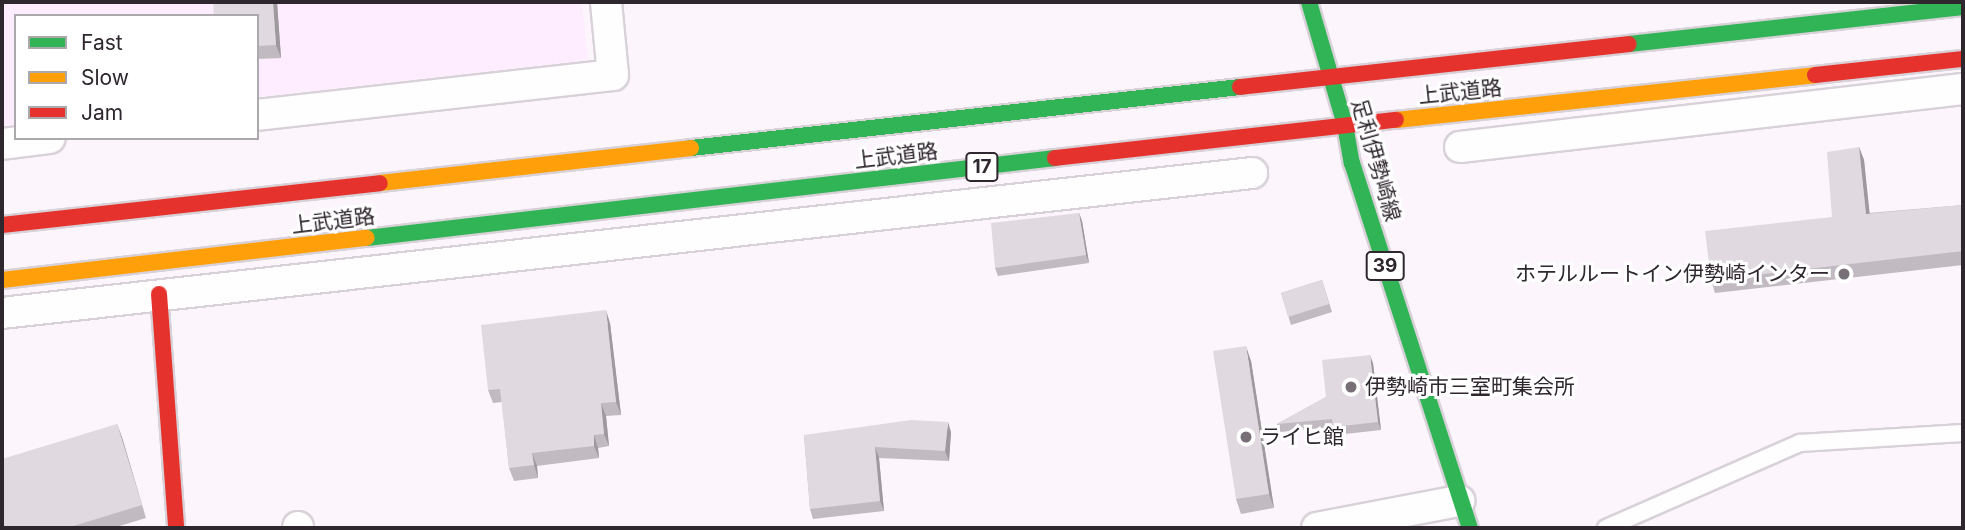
<!DOCTYPE html>
<meta charset="utf-8">
<style>
body{margin:0}
#map{position:relative;width:1965px;height:530px;overflow:hidden;background:#fcf6fc;font-family:Inter,"Noto Sans JP",sans-serif}
div>[style]{position:absolute}
.built>*{inset:0;background:#fdedfe}
.roads{filter:drop-shadow(2px 0 #d8d2d8) drop-shadow(-2px 0 #d8d2d8) drop-shadow(0 2px #d8d2d8) drop-shadow(0 -2px #d8d2d8)}
.lane>*{height:16px;margin:-8px;padding:0 8px;transform-origin:8px;border-radius:8px;background:#fffeff}
.street>*{height:30px;margin:-15px;padding:0 15px;transform-origin:15px;border-radius:15px;background:#fffeff}
.fast>*{height:16px;margin:-8px;padding:0 8px;transform-origin:8px;border-radius:8px;background:#30b455}
.slow>*{height:16px;margin:-8px;padding:0 8px;transform-origin:8px;border-radius:8px;background:#ff9f0a}
.jam>*{height:16px;margin:-8px;padding:0 8px;transform-origin:8px;border-radius:8px;background:#e5322d}
.wall>*{inset:0;background:#c1bbc1}
.shaded-wall>*{inset:0;background:#9d999d}
.building>*{inset:0;background:#e0dae0}
.dots>*{width:19px;height:19px;translate:-50% -50%;box-sizing:border-box;border:4px solid #fff;border-radius:50%}
span{translate:-50% -50%;white-space:nowrap;text-align:center;line-height:1.15;-webkit-text-stroke:6px #fff;paint-order:stroke}
.shield-label span{padding:2px 5px;background:#fff;border:2px solid;border-radius:5px;-webkit-text-stroke-width:0}
.shield-label{font-size:19px;color:#2e272e;font-weight:700}
.street-label{font-size:21px;color:#2e272e}
.poi-label{font-size:21px;color:#2e272e}
.right{translate:-100% -50%;text-align:right}
.left{translate:0 -50%;text-align:left}
.frame{position:absolute;inset:0;border:4px solid #2e272e;pointer-events:none}
.legend{position:absolute;left:14px;top:14px;width:245px;height:126px;box-sizing:border-box;background:#fff;border:2px solid #aba9ab;margin:0;padding:9px 12px;list-style:none;font-size:21px;color:#2e272e}
.legend li{display:flex;align-items:center;gap:14px;height:35px}
.legend b{width:35px;border:2px solid #aba9ab}
</style>
<div id="map">
<div class="built">
<i style="clip-path:polygon(2px 2px,582px 2px,588px 60px,257px 97px,257px 16px,16px 16px,16px 124px,2px 125px)"></i>
</div>
<div class="roads">
<div class="lane">
<i style="left:1606px;top:528px;width:212px;rotate:-23.7deg"></i>
<i style="left:1800px;top:443px;width:163px;rotate:-3.5deg"></i>
</div>
<div class="street">
<i style="left:257px;top:115px;width:358px;rotate:-6.4deg"></i>
<i style="left:613px;top:75px;width:73px;rotate:-95.5deg"></i>
<i style="left:2px;top:144px;width:48px;rotate:-7.1deg"></i>
<i style="left:1460px;top:147px;width:506px;rotate:-6.58deg"></i>
<i style="left:2px;top:313px;width:1258px;rotate:-6.39deg"></i>
<i style="left:298px;top:527px;width:1px;rotate:90deg"></i>
<i style="left:1317px;top:528px;width:145px;rotate:-10.8deg"></i>
</div>
<div class="fast">
<i style="left:1309px;top:2px;width:128px;rotate:73.7deg"></i>
<i style="left:1345px;top:125px;width:39px;rotate:80deg"></i>
<i style="left:1352px;top:163px;width:384px;rotate:72.1deg"></i>
<i style="left:1629px;top:44px;width:336px;rotate:-6.3deg"></i>
<i style="left:691px;top:148px;width:552px;rotate:-6.34deg"></i>
<i style="left:367px;top:238px;width:693px;rotate:-6.63deg"></i>
</div>
<div class="slow">
<i style="left:1396px;top:120px;width:421px;rotate:-6.1deg"></i>
<i style="left:380px;top:183px;width:313px;rotate:-6.4deg"></i>
<i style="left:2px;top:280px;width:367px;rotate:-6.6deg"></i>
</div>
<div class="jam">
<i style="left:1815px;top:75px;width:149px;rotate:-6.2deg"></i>
<i style="left:1240px;top:87px;width:391px;rotate:-6.3deg"></i>
<i style="left:1055px;top:158px;width:343px;rotate:-6.4deg"></i>
<i style="left:2px;top:225px;width:380px;rotate:-6.3deg"></i>
<i style="left:159px;top:294px;width:235px;rotate:85.8deg"></i>
</div>
</div>
<div class="wall">
<i style="clip-path:polygon(213px 2px,277px 2px,281px 58px,257px 59px,257px 16px)"></i>
<i style="clip-path:polygon(1859px 147px,1864px 160px,1869px 213px,1963px 205px,1963px 265px,1715px 293px,1711px 280px,1832px 217px)"></i>
<i style="clip-path:polygon(1079px 213px,1082px 221px,1089px 263px,998px 276px,995px 268px)"></i>
<i style="clip-path:polygon(1322px 280px,1332px 312px,1291px 325px,1281px 293px)"></i>
<i style="clip-path:polygon(610px 323px,621px 415px,606px 416px,609px 446px,598px 448px,599px 458px,537px 466px,538px 478px,514px 481px,509px 468px,502px 402px,493px 403px,488px 390px)"></i>
<i style="clip-path:polygon(1251px 361px,1274px 508px,1241px 514px,1236px 499px)"></i>
<i style="clip-path:polygon(1373px 363px,1381px 430px,1336px 435px,1333px 427px,1280px 432px,1277px 424px,1326px 397px)"></i>
<i style="clip-path:polygon(117px 424px,146px 518px,113px 528px,2px 528px)"></i>
<i style="clip-path:polygon(951px 432px,949px 461px,879px 458px,884px 511px,813px 519px,810px 509px,804px 435px)"></i>
</div>
<div class="shaded-wall">
<i style="clip-path:polygon(273px 2px,277px 2px,281px 58px,276px 45px)"></i>
<i style="clip-path:polygon(1859px 147px,1864px 160px,1871px 226px,1866px 214px)"></i>
<i style="clip-path:polygon(1079px 213px,1082px 221px,1089px 263px,1086px 255px)"></i>
<i style="clip-path:polygon(606px 310px,610px 323px,621px 415px,616px 402px)"></i>
<i style="clip-path:polygon(1246px 346px,1251px 361px,1274px 508px,1269px 494px)"></i>
<i style="clip-path:polygon(1370px 355px,1373px 363px,1381px 430px,1378px 422px)"></i>
<i style="clip-path:polygon(601px 403px,606px 416px,609px 446px,604px 434px)"></i>
<i style="clip-path:polygon(948px 422px,951px 432px,949px 461px,945px 451px)"></i>
<i style="clip-path:polygon(117px 424px,122px 437px,146px 518px,142px 505px)"></i>
<i style="clip-path:polygon(594px 435px,598px 448px,599px 458px,594px 446px)"></i>
<i style="clip-path:polygon(875px 447px,879px 458px,884px 511px,880px 501px)"></i>
<i style="clip-path:polygon(532px 453px,537px 466px,538px 478px,534px 465px)"></i>
</div>
<div class="building">
<i style="clip-path:polygon(213px 2px,273px 2px,276px 45px,257px 46px,257px 16px,214px 16px)"></i>
<i style="clip-path:polygon(1859px 147px,1866px 214px,1963px 205px,1963px 251px,1711px 280px,1705px 231px,1832px 217px,1827px 152px)"></i>
<i style="clip-path:polygon(1079px 213px,1086px 255px,995px 268px,991px 223px)"></i>
<i style="clip-path:polygon(1322px 280px,1329px 304px,1288px 317px,1281px 293px)"></i>
<i style="clip-path:polygon(606px 310px,616px 402px,601px 403px,604px 434px,594px 435px,594px 446px,532px 453px,534px 465px,509px 468px,500px 389px,488px 390px,481px 325px)"></i>
<i style="clip-path:polygon(1246px 346px,1269px 494px,1236px 499px,1213px 351px)"></i>
<i style="clip-path:polygon(1370px 355px,1378px 422px,1333px 427px,1332px 419px,1277px 424px,1326px 397px,1322px 360px)"></i>
<i style="clip-path:polygon(911px 420px,948px 422px,945px 451px,875px 447px,880px 501px,810px 509px,804px 435px)"></i>
<i style="clip-path:polygon(117px 424px,142px 505px,67px 528px,2px 528px,2px 459px)"></i>
</div>
<div class="dots">
<i style="left:1844px;top:274px;background:#766f76"></i>
<i style="left:1351px;top:387px;background:#766f76"></i>
<i style="left:1246px;top:437px;background:#766f76"></i>
</div>
<div class="shield-label">
<span style="left:982px;top:167px">17</span>
<span style="left:1385px;top:266px">39</span>
</div>
<div class="street-label">
<span style="left:1460px;top:92px;rotate:-6deg">上武道路</span>
<span style="left:896px;top:156px;rotate:-7deg">上武道路</span>
<span style="left:1376px;top:160px;rotate:74deg">足利伊勢崎線</span>
<span style="left:333px;top:221px;rotate:-7deg">上武道路</span>
</div>
<div class="poi-label">
<span class="right" style="left:1830px;top:274px">ホテルルートイン伊勢崎インター</span>
<span class="left" style="left:1365px;top:387px">伊勢崎市三室町集会所</span>
<span class="left" style="left:1260px;top:437px">ライヒ館</span>
</div>
<div class="frame"></div>
<ul class="legend">
<li><b style="height:9px;background:#30b455"></b>Fast</li>
<li><b style="height:9px;background:#ff9f0a"></b>Slow</li>
<li><b style="height:9px;background:#e5322d"></b>Jam</li>
</ul>
</div>
